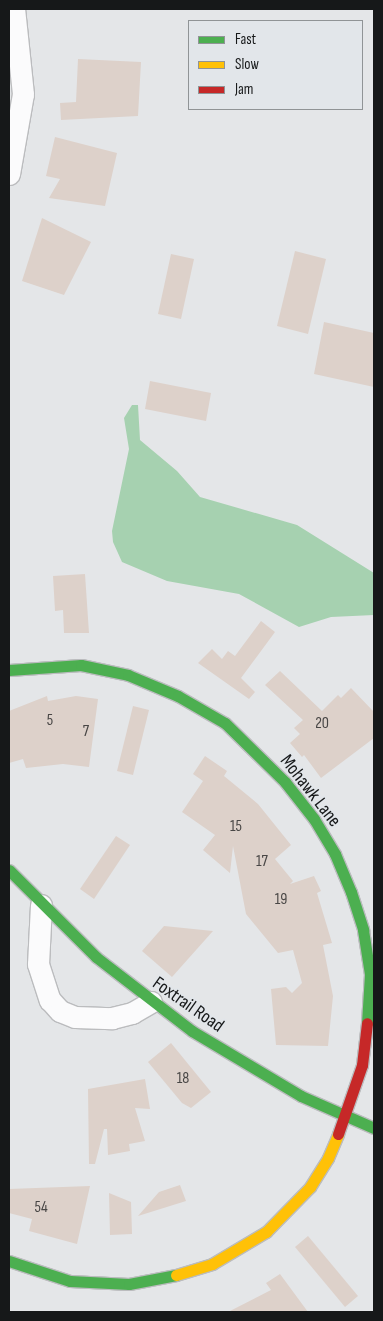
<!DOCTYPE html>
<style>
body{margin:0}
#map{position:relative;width:383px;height:1321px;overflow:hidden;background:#e4e6e8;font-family:"Sofia Sans Condensed",sans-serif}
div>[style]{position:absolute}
.forest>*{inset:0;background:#a6d1b0}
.building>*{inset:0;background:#ddd1ca}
.roads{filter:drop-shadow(1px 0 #bbbcbe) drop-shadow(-1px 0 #bbbcbe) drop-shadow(0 1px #bbbcbe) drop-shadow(0 -1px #bbbcbe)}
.street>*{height:21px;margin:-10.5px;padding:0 10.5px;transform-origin:10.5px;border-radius:10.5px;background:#fbfbfc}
.fast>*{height:11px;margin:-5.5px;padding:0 5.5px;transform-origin:5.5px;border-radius:5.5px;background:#4caf50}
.slow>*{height:11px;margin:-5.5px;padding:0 5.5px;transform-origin:5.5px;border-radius:5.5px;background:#ffc107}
.jam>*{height:11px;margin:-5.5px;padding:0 5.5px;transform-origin:5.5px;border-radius:5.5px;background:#c62828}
span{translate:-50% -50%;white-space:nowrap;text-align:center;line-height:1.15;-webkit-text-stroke:4px #e2e6ea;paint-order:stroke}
.number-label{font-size:16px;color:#484645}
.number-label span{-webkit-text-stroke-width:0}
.street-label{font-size:19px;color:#161819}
.frame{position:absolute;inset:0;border:10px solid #161819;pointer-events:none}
.legend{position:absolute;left:188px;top:20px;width:175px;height:90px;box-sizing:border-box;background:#e2e6ea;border:1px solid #909496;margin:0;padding:6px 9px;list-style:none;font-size:15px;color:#161819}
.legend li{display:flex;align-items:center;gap:10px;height:25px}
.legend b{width:25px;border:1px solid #909496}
</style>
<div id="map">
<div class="forest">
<i style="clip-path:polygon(132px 405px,138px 405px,140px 440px,177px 471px,200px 497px,297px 525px,374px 573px,374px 615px,331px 617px,299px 627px,239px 594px,167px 581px,122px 562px,113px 542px,112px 531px,129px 449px,124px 418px)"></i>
</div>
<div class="building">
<i style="clip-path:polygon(78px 59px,141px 62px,138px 116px,61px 120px,60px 103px,76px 102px)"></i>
<i style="clip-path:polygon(55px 137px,117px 153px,105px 206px,49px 198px,60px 179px,46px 176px)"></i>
<i style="clip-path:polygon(42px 218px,91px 242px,64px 295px,22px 281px)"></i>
<i style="clip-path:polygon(295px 251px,326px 259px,308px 334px,277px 326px)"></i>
<i style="clip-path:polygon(171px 254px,194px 259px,181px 319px,158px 314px)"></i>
<i style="clip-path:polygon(324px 322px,374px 333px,374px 387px,314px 374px)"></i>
<i style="clip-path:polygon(150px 381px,211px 393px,206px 421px,145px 409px)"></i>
<i style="clip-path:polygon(85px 574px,89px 633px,64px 633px,63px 610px,55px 611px,53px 576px)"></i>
<i style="clip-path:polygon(261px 621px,275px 632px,241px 678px,255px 692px,249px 699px,198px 663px,212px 649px,222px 659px,228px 651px,235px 656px)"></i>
<i style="clip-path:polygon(280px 671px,322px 711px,338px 695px,341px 698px,351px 688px,374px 712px,374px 738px,321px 778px,304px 755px,302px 757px,290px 743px,300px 734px,294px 728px,303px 720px,265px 685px)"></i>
<i style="clip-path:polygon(47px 696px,48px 701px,76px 696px,98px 699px,89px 767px,63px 764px,26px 768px,23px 759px,9px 763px,9px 711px)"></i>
<i style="clip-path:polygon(133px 706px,149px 710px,133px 775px,117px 771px)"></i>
<i style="clip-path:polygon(205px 756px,227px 771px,224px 776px,258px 804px,291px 845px,275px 859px,293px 881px,290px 884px,314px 876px,321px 891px,317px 893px,332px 943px,323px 945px,333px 996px,328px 1046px,276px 1045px,271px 989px,286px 987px,292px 993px,302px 983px,293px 950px,278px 953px,246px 914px,233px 846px,230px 873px,203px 850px,215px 835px,182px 812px,203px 781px,193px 774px)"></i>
<i style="clip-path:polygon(116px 836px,130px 845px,94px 899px,80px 889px)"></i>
<i style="clip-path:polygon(164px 926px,213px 931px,172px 977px,142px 951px)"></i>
<i style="clip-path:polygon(171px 1043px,211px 1092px,191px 1108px,182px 1103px,148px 1062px)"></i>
<i style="clip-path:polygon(145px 1079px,150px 1109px,135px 1108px,145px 1141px,129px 1144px,130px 1151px,108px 1155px,107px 1129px,104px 1129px,95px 1164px,89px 1164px,88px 1089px)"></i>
<i style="clip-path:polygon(180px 1185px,186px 1201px,138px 1216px,159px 1192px)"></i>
<i style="clip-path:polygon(90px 1186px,77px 1244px,29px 1231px,32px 1219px,9px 1213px,9px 1189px)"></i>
<i style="clip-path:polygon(109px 1193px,131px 1202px,132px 1234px,110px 1235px)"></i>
<i style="clip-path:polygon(308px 1236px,358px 1296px,345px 1307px,295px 1247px)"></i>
<i style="clip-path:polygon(280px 1274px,308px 1312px,228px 1312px,271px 1290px,266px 1283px)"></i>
</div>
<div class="roads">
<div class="street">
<i style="left:9px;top:174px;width:81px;rotate:-80.1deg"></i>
<i style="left:23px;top:94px;width:85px;rotate:-96deg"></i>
<i style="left:41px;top:905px;width:59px;rotate:92.9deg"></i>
<i style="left:38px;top:964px;width:38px;rotate:72deg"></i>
<i style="left:50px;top:1000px;width:15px;rotate:48deg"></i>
<i style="left:60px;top:1011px;width:16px;rotate:22deg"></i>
<i style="left:75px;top:1017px;width:37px;rotate:2deg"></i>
<i style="left:112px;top:1018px;width:21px;rotate:-14deg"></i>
<i style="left:132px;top:1013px;width:22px;rotate:-30deg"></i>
</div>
<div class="fast">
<i style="left:9px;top:670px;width:72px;rotate:-4deg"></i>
<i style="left:81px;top:665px;width:48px;rotate:12deg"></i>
<i style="left:128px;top:675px;width:54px;rotate:22.8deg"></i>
<i style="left:178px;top:696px;width:54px;rotate:29.9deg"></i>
<i style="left:225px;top:723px;width:84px;rotate:44.5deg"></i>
<i style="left:285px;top:782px;width:47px;rotate:51.9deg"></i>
<i style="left:314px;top:819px;width:41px;rotate:59deg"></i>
<i style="left:335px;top:854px;width:41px;rotate:67.2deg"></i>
<i style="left:351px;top:892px;width:40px;rotate:72deg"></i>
<i style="left:363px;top:930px;width:45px;rotate:81deg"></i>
<i style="left:370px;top:974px;width:49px;rotate:93.5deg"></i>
<i style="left:9px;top:870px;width:123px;rotate:45deg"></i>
<i style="left:96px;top:957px;width:121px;rotate:37.6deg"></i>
<i style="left:192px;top:1031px;width:127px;rotate:30.8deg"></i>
<i style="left:301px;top:1096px;width:80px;rotate:23.7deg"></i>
<i style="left:9px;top:1261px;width:64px;rotate:18.2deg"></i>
<i style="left:70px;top:1281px;width:59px;rotate:2.9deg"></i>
<i style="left:129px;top:1284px;width:48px;rotate:-10.8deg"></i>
</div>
<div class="slow">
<i style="left:176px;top:1275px;width:38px;rotate:-17deg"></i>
<i style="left:212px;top:1264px;width:63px;rotate:-30.7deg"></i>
<i style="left:266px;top:1232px;width:63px;rotate:-45.6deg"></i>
<i style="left:310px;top:1187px;width:34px;rotate:-58deg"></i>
<i style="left:328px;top:1158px;width:26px;rotate:-67deg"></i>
</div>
<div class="jam">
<i style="left:338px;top:1134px;width:73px;rotate:-70.8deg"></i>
<i style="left:362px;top:1065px;width:42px;rotate:-83.2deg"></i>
</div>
</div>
<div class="number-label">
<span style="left:50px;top:721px">5</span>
<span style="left:322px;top:724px">20</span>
<span style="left:86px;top:732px">7</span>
<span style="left:236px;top:827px">15</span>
<span style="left:262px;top:862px">17</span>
<span style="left:281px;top:900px">19</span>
<span style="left:183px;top:1079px">18</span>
<span style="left:41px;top:1208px">54</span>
</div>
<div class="street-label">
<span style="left:310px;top:791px;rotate:52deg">Mohawk Lane</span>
<span style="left:188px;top:1005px;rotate:35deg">Foxtrail Road</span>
</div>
<div class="frame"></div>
<ul class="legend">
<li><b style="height:6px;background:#4caf50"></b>Fast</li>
<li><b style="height:6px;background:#ffc107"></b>Slow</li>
<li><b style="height:6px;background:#c62828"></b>Jam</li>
</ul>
</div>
